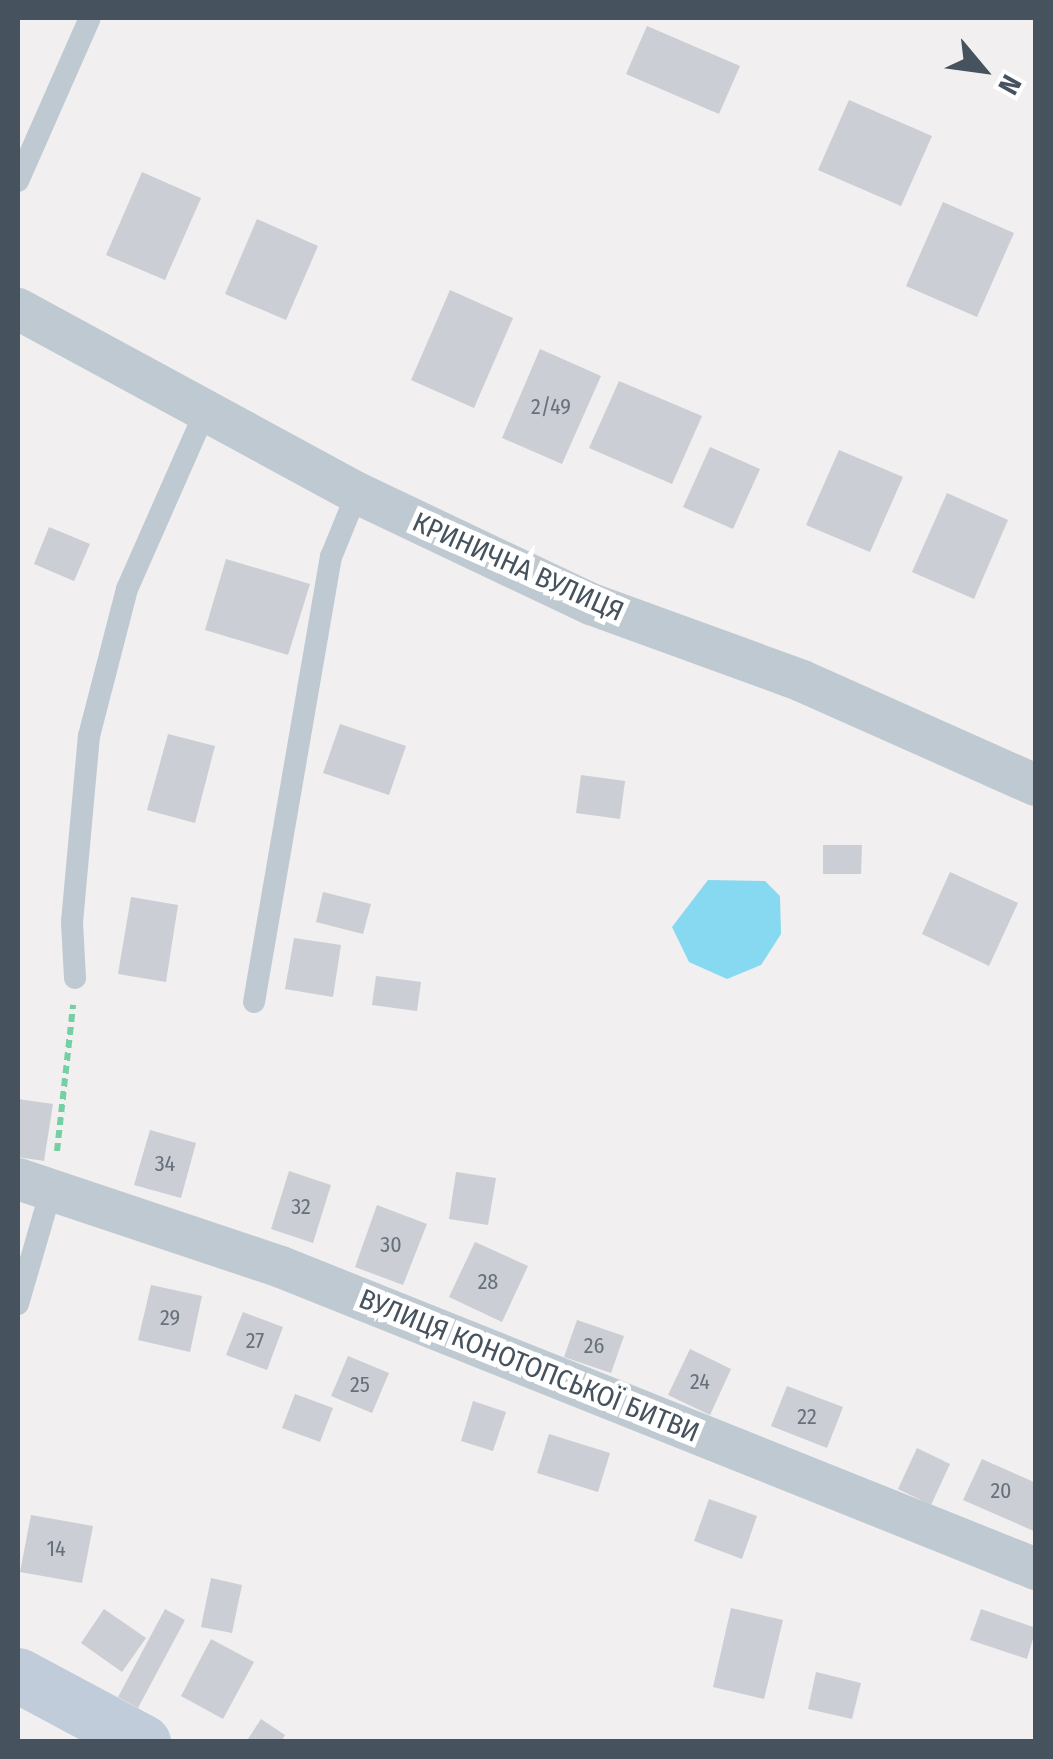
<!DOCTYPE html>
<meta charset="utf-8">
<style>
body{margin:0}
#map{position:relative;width:1053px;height:1759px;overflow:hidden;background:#f1efef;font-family:"Fira Sans Condensed",sans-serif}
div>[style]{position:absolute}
.water>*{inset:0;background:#86d9f0}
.building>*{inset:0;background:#cbced4}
.path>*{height:6px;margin-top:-3px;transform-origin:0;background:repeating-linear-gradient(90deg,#72d0a2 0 8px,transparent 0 13px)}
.service>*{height:22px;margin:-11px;padding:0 11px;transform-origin:11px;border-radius:11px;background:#bfc9d1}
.minor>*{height:42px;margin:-21px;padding:0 21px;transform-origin:21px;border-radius:21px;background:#bfc9d1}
.secondary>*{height:55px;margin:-27.5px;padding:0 27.5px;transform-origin:27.5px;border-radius:27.5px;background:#c0ccd9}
span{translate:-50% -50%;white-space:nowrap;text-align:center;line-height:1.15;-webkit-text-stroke:10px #fff;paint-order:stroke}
.number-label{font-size:22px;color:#67717b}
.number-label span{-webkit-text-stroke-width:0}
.street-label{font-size:28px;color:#46525d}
.frame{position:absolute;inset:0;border:20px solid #46525d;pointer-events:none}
.north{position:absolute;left:933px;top:20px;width:100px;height:100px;-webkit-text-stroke:8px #fff;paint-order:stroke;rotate:119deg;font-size:28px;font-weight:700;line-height:40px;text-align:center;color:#46525d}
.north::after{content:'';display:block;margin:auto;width:35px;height:45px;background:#46525d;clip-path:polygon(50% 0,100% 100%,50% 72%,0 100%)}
</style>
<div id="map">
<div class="water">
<i style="clip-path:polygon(708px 880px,765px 881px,780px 896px,781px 934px,761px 965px,727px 979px,689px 962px,672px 927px)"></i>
</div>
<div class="building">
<i style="clip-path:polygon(647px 26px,740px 66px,719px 114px,626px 74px)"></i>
<i style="clip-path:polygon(849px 100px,932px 136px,901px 206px,818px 170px)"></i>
<i style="clip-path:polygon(142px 172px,201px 198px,165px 280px,106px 255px)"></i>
<i style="clip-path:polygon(943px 202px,1014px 233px,977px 317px,906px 286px)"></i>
<i style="clip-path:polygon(257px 219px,318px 246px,286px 320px,225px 294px)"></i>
<i style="clip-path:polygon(450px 290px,513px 318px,474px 408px,411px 380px)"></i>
<i style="clip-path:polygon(540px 349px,601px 376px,562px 464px,502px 438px)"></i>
<i style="clip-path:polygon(619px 381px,702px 416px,672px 484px,589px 448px)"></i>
<i style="clip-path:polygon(710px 447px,760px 469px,733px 529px,683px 507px)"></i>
<i style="clip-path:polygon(839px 450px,903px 477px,870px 552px,806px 525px)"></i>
<i style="clip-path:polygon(947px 493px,1008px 520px,974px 599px,912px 572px)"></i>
<i style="clip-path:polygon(49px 527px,90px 544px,74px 581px,34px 564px)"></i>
<i style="clip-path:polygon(226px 559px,310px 584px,288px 655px,205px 630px)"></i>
<i style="clip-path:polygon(340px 724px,406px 746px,389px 795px,323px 773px)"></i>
<i style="clip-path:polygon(168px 734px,215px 746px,195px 823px,147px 810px)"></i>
<i style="clip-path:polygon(581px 775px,625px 781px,620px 819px,576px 813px)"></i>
<i style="clip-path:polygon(823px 845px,862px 845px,861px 874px,823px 874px)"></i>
<i style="clip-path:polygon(950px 872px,1018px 903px,989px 966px,922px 934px)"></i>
<i style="clip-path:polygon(323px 892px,371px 904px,363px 934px,316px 922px)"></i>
<i style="clip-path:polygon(131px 897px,178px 905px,166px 982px,118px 974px)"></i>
<i style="clip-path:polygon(294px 938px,341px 945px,333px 997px,285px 989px)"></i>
<i style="clip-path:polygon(376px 976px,421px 982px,417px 1011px,372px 1005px)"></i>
<i style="clip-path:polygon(18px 1099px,53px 1104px,44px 1161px,18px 1157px)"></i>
<i style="clip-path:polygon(150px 1130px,196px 1143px,181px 1198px,134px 1185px)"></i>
<i style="clip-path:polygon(289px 1171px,331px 1185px,313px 1243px,271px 1229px)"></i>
<i style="clip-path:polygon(456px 1172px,496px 1178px,488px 1225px,449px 1219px)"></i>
<i style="clip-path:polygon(377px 1205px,427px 1224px,403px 1285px,355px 1267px)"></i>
<i style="clip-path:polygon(475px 1242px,528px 1266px,502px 1322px,449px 1297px)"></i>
<i style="clip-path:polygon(151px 1285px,202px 1296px,190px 1352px,138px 1340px)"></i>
<i style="clip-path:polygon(243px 1312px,283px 1327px,267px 1370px,226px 1355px)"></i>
<i style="clip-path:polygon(577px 1320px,624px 1336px,611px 1373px,564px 1357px)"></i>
<i style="clip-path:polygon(690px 1349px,731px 1369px,710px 1415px,668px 1395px)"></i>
<i style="clip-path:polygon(348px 1356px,389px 1373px,372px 1413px,331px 1396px)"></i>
<i style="clip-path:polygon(787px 1386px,843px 1407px,827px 1448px,771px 1426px)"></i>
<i style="clip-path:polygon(295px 1394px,333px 1408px,320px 1442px,282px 1428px)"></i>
<i style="clip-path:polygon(473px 1401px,506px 1412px,493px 1451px,461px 1441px)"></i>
<i style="clip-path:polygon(549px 1434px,610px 1453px,598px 1492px,537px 1473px)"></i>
<i style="clip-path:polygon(917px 1448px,950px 1464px,931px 1505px,898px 1489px)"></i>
<i style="clip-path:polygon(982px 1459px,1036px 1483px,1036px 1532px,963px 1500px)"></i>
<i style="clip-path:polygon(709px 1499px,757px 1516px,742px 1559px,694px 1541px)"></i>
<i style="clip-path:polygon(31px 1515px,93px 1526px,82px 1583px,20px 1572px)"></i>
<i style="clip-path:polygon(211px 1578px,242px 1585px,232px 1633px,201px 1627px)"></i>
<i style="clip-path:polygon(731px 1608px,783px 1620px,764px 1699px,713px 1687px)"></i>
<i style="clip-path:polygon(104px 1609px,146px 1638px,122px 1672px,81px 1643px)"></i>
<i style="clip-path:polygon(165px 1609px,185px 1620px,138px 1708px,118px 1697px)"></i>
<i style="clip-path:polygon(981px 1609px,1036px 1628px,1027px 1659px,970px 1640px)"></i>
<i style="clip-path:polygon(211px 1639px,254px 1662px,223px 1719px,181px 1696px)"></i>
<i style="clip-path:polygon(816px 1672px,861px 1683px,852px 1719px,808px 1709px)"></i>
<i style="clip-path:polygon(261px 1719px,285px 1735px,281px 1742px,246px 1742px)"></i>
</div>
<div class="path">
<i style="left:57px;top:1151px;width:147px;rotate:-83.7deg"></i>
</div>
<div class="service">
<i style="left:18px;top:181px;width:178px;rotate:-66.2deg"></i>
<i style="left:75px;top:978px;width:56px;rotate:-93.1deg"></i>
<i style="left:72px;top:922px;width:187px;rotate:-84.8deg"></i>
<i style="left:89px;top:736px;width:152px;rotate:-75.5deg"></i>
<i style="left:127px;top:589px;width:193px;rotate:-66.2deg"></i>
<i style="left:254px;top:1002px;width:452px;rotate:-80.2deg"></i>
<i style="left:331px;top:557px;width:69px;rotate:-67.9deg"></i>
<i style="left:18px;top:1304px;width:122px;rotate:-73.8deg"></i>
</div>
<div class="minor">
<i style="left:18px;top:309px;width:386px;rotate:28.5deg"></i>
<i style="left:357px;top:493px;width:259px;rotate:25.4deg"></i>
<i style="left:591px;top:604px;width:225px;rotate:20deg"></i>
<i style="left:802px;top:681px;width:256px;rotate:24deg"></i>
<i style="left:18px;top:1179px;width:277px;rotate:18.5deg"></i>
<i style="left:281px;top:1267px;width:813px;rotate:21.8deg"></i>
</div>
<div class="secondary">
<i style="left:18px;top:1675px;width:142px;rotate:28.2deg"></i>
</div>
<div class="number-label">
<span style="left:551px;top:407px">2/49</span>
<span style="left:165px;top:1164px">34</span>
<span style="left:301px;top:1207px">32</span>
<span style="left:391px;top:1245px">30</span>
<span style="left:488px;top:1282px">28</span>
<span style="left:170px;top:1318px">29</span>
<span style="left:255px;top:1341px">27</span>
<span style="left:594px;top:1346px">26</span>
<span style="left:700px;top:1382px">24</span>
<span style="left:360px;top:1385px">25</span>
<span style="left:807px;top:1417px">22</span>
<span style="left:1001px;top:1491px">20</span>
<span style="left:56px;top:1549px">14</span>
</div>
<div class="street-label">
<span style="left:518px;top:567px;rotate:24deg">КРИНИЧНА ВУЛИЦЯ</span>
<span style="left:529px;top:1366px;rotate:22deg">ВУЛИЦЯ КОНОТОПСЬКОЇ БИТВИ</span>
</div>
<div class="frame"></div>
<div class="north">N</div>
</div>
